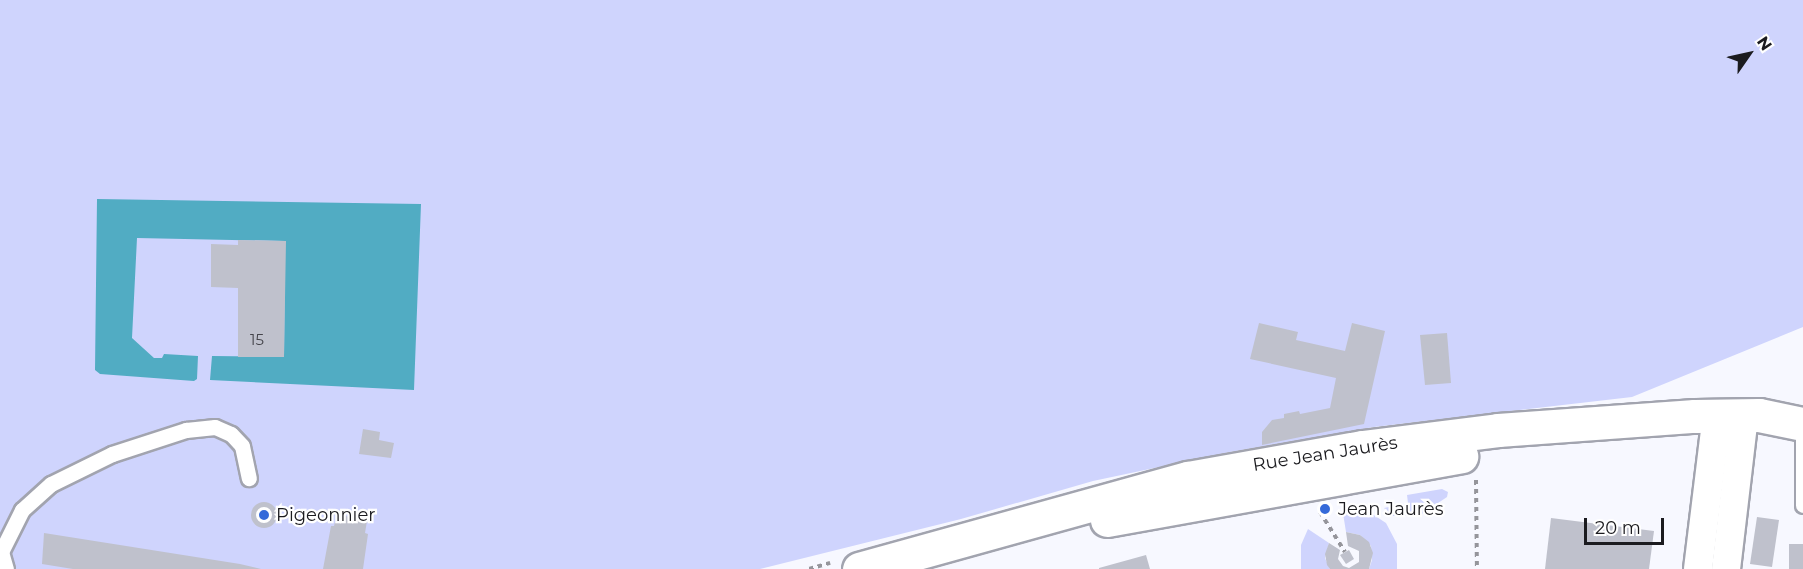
<!DOCTYPE html>
<meta charset="utf-8">
<style>
body{margin:0}
#map{position:relative;width:1803px;height:569px;overflow:hidden;background:#f7f8ff;font-family:Montserrat,sans-serif}
div>[style]{position:absolute}
.green>*{inset:0;background:#cfd4fd}
.water>*{inset:0;background:#51acc3}
.building>*{inset:0;background:#bfc1cc}
.round{border-radius:50%}
.path>*{height:4px;margin-top:-2px;transform-origin:0;background:repeating-linear-gradient(90deg,#95959b 0 4.5px,transparent 0 9px)}
.roads{filter:drop-shadow(2px 0 #a2a4af) drop-shadow(-2px 0 #a2a4af) drop-shadow(0 2px #a2a4af) drop-shadow(0 -2px #a2a4af)}
.service>*{height:15px;margin:-7.5px;padding:0 7.5px;transform-origin:7.5px;border-radius:7.5px;background:#fff}
.minor>*{height:28px;margin:-14px;padding:0 14px;transform-origin:14px;border-radius:14px;background:#fff}
.primary>*{height:33px;margin:-16.5px;padding:0 16.5px;transform-origin:16.5px;border-radius:16.5px;background:#fff}
.dots>*{width:16px;height:16px;translate:-50% -50%;box-sizing:border-box;border:3px solid #fff;border-radius:50%}
span{translate:-50% -50%;white-space:nowrap;text-align:center;line-height:1.15;-webkit-text-stroke:4.5px #fff;paint-order:stroke}
.number-label{font-size:15px;color:#44444a}
.number-label span{-webkit-text-stroke-width:0}
.street-label{font-size:18px;color:#1b1b1f}
.poi-label{font-size:18px;color:#1b1b1f}
.left{translate:0 -50%;text-align:left}
.north{position:absolute;left:1719px;top:24px;width:60px;height:60px;-webkit-text-stroke:4px #fff;paint-order:stroke;rotate:56deg;font-size:16px;font-weight:700;line-height:24px;text-align:center;color:#1b1b1f}
.north::after{content:'';display:block;margin:auto;width:21px;height:27px;background:#1b1b1f;clip-path:polygon(50% 0,100% 100%,50% 72%,0 100%)}
.scale{position:absolute;left:1584px;top:518px;width:80px;height:27px;box-sizing:border-box;border:3px solid #1b1b1f;border-top:0;padding-left:8px;font-size:18px;line-height:21px;white-space:nowrap;color:#1b1b1f;-webkit-text-stroke:4px #fff;paint-order:stroke}
</style>
<div id="map">
<div class="green">
<i style="clip-path:polygon(0 0,1803px 0,1803px 327px,1632px 397px,1374px 427px,1230px 452px,1093px 481px,961px 519px,760px 569px,0 569px)"></i>
<i style="clip-path:polygon(1442px 489px,1448px 492px,1447px 497px,1420px 515px,1393px 516px,1384px 508px,1408px 503px,1407px 495px)"></i>
<i style="clip-path:polygon(1342px 507px,1366px 510px,1386px 523px,1397px 544px,1397px 569px,1369px 569px,1372px 560px,1371px 546px,1360px 535px,1346px 532px)"></i>
<i style="clip-path:polygon(1308px 529px,1329px 543px,1325px 558px,1330px 569px,1301px 569px,1301px 545px)"></i>
</div>
<div class="water">
<i style="clip-path:polygon(97px 199px,421px 204px,414px 390px,210px 380px,212px 356px,284px 357px,285px 241px,137px 238px,132px 338px,154px 358px,162px 358px,164px 354px,198px 356px,197px 379px,194px 381px,100px 374px,95px 370px)"></i>
</div>
<div class="building">
<i style="clip-path:polygon(238px 240px,286px 241px,284px 357px,238px 357px,238px 288px,211px 287px,211px 244px,238px 245px)"></i>
<i style="clip-path:polygon(1259px 323px,1298px 332px,1296px 340px,1345px 351px,1352px 323px,1385px 331px,1364px 424px,1262px 445px,1262px 432px,1272px 420px,1284px 418px,1284px 414px,1299px 411px,1300px 414px,1330px 408px,1336px 378px,1250px 359px)"></i>
<i style="clip-path:polygon(1447px 333px,1451px 383px,1425px 385px,1420px 335px)"></i>
<i style="clip-path:polygon(363px 429px,380px 432px,379px 440px,394px 443px,391px 458px,359px 454px)"></i>
<i class="round" style="left:251px;top:502px;width:26px;height:26px"></i>
<i style="clip-path:polygon(337px 514px,367px 521px,365px 533px,368px 534px,363px 569px,323px 569px,331px 526px,334px 526px)"></i>
<i style="clip-path:polygon(1757px 517px,1779px 520px,1772px 567px,1750px 564px)"></i>
<i style="clip-path:polygon(1551px 518px,1654px 531px,1649px 569px,1545px 569px)"></i>
<i style="clip-path:polygon(1346px 532px,1360px 535px,1369px 542px,1373px 553px,1369px 569px,1330px 569px,1327px 565px,1325px 554px,1329px 543px,1340px 550px,1338px 559px,1343px 566px,1349px 568px,1359px 562px,1359px 551px,1348px 546px)"></i>
<i style="clip-path:polygon(44px 533px,240px 564px,261px 569px,73px 569px,42px 564px)"></i>
<i style="clip-path:polygon(1789px 544px,1803px 544px,1803px 569px,1789px 569px)"></i>
<i style="clip-path:polygon(1349px 550px,1354px 559px,1346px 564px,1340px 555px)"></i>
<i style="clip-path:polygon(1146px 555px,1150px 569px,1099px 569px,1099px 568px)"></i>
</div>
<div class="path">
<i style="left:1476px;top:480px;width:89px;rotate:89.4deg"></i>
<i style="left:1320px;top:512px;width:47px;rotate:58deg"></i>
<i style="left:809px;top:569px;width:22px;rotate:-16deg"></i>
</div>
<div class="roads">
<div class="service">
<i style="left:1803px;top:434px;width:71px;rotate:90deg"></i>
<i style="left:6px;top:569px;width:18px;rotate:-106deg"></i>
<i style="left:1px;top:552px;width:47px;rotate:-63.4deg"></i>
<i style="left:22px;top:510px;width:39px;rotate:-42deg"></i>
<i style="left:51px;top:484px;width:68px;rotate:-26.2deg"></i>
<i style="left:112px;top:454px;width:78px;rotate:-18deg"></i>
<i style="left:186px;top:430px;width:29px;rotate:-6deg"></i>
<i style="left:215px;top:427px;width:17px;rotate:24deg"></i>
<i style="left:231px;top:434px;width:16px;rotate:47deg"></i>
<i style="left:242px;top:446px;width:33px;rotate:78deg"></i>
</div>
<div class="minor">
<i style="left:1698px;top:569px;width:155px;rotate:-83deg"></i>
<i style="left:1726px;top:569px;width:155px;rotate:-83.3deg"></i>
</div>
<div class="primary">
<i style="left:1107px;top:520px;width:360px;rotate:-10.2deg"></i>
<i style="left:859px;top:569px;width:341px;rotate:-15.5deg"></i>
<i style="left:1188px;top:478px;width:177px;rotate:-10.1deg"></i>
<i style="left:1362px;top:447px;width:137px;rotate:-7.1deg"></i>
<i style="left:1498px;top:430px;width:197px;rotate:-4.1deg"></i>
<i style="left:1695px;top:416px;width:64px;rotate:-0.9deg"></i>
<i style="left:1759px;top:415px;width:45px;rotate:11.6deg"></i>
</div>
</div>
<div class="dots">
<i style="left:1325px;top:509px;background:#356ad9"></i>
<i style="left:264px;top:515px;background:#356ad9"></i>
</div>
<div class="number-label">
<span style="left:257px;top:340px">15</span>
</div>
<div class="street-label">
<span style="left:1325px;top:454px;rotate:-9deg">Rue Jean Jaurès</span>
</div>
<div class="poi-label">
<span class="left" style="left:1338px;top:509px">Jean Jaurès</span>
<span class="left" style="left:276px;top:515px">Pigeonnier</span>
</div>
<div class="north">N</div>
<div class="scale">20 m</div>
</div>
